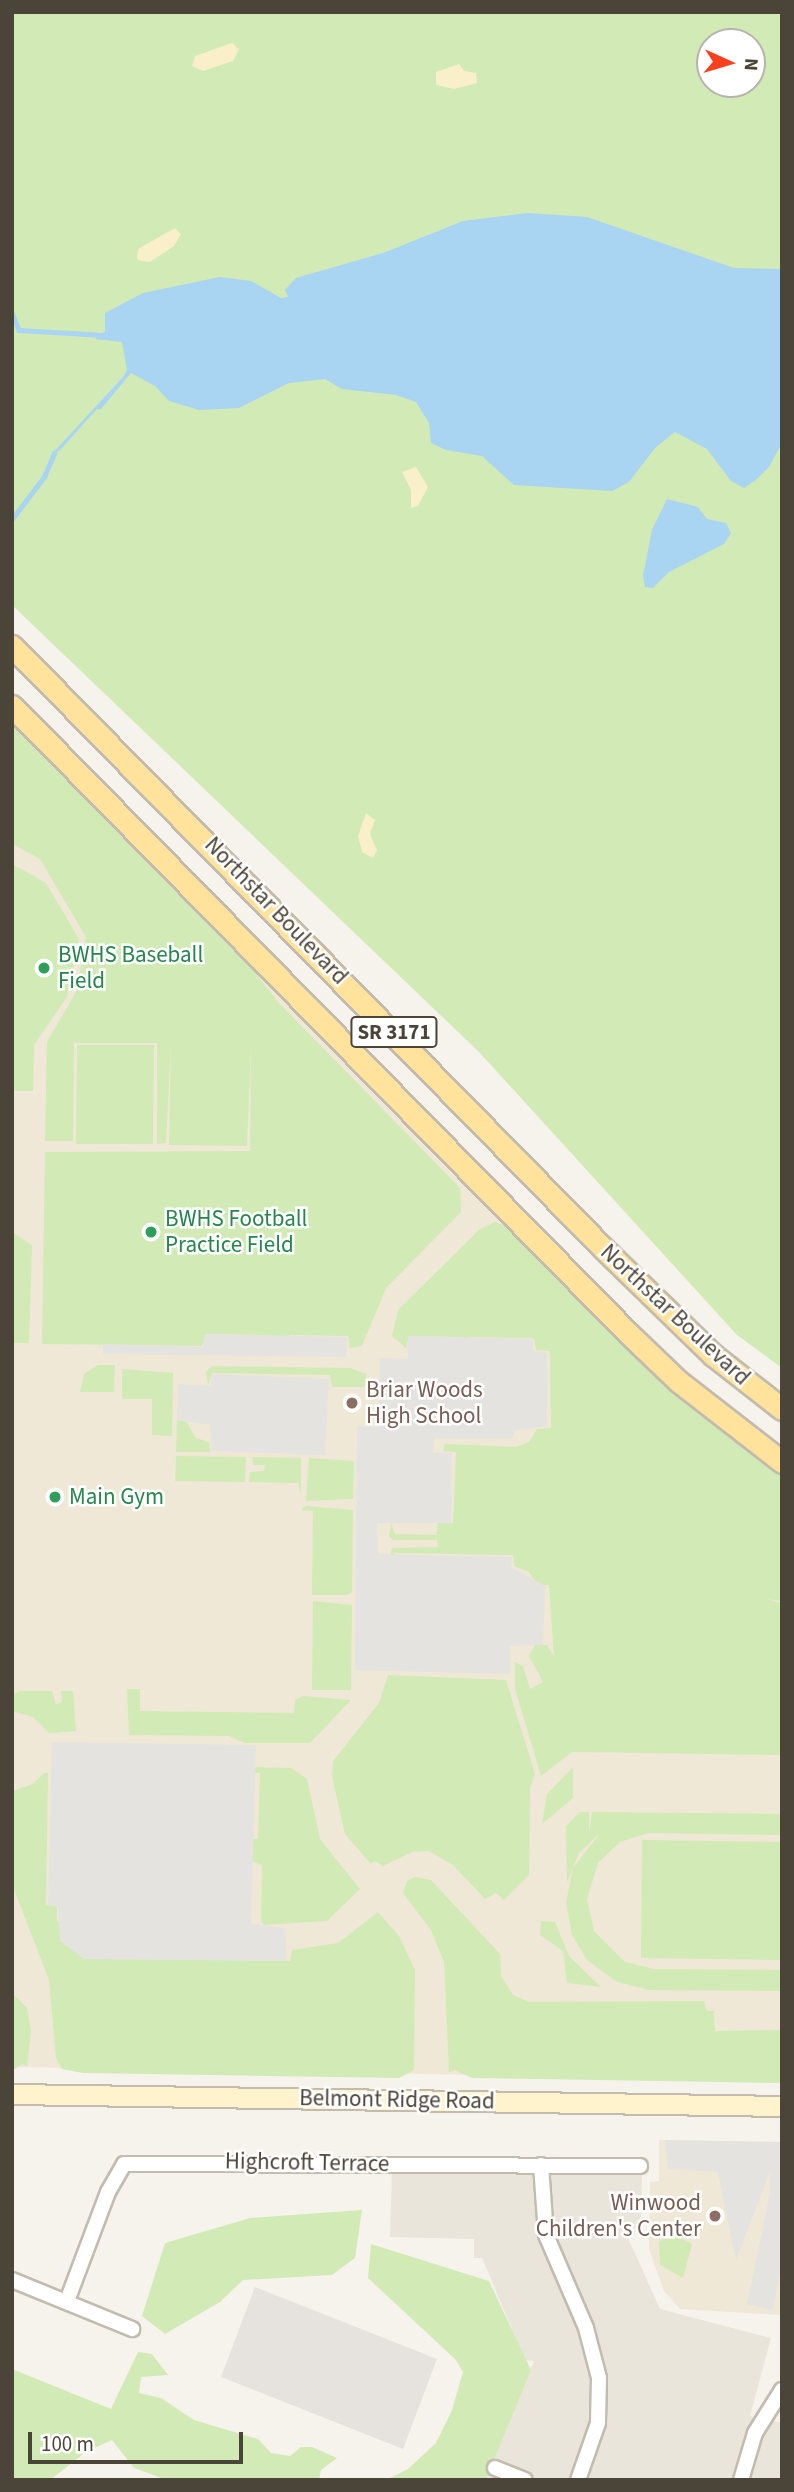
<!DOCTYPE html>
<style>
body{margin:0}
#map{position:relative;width:794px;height:2492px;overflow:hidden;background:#f6f3ec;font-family:"Source Sans 3",sans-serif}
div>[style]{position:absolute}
.residential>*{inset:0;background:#eae5da}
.industrial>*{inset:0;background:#e6e2dd}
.education>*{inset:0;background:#efe8d6}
.green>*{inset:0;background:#d2eab5}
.sand>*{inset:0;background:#f9efc9}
.parking>*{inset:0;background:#e5e3e0}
.water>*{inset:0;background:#a9d4f2}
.stream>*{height:4.5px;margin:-2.25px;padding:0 2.25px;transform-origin:2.25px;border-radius:2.25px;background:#a9d4f2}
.roads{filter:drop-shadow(2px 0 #c2bbae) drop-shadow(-2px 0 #c2bbae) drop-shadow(0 2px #c2bbae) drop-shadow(0 -2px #c2bbae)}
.minor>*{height:14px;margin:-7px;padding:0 7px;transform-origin:7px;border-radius:7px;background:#fff}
.secondary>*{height:19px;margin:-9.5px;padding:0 9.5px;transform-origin:9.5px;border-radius:9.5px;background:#fff3cd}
.primary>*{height:21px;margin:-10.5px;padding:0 10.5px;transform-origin:10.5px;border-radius:10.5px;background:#ffe39c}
.dots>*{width:19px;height:19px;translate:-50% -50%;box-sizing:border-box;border:4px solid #fff;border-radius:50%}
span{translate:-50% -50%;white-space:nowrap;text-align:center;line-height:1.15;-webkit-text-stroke:5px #fff;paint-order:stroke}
.shield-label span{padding:2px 5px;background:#fff;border:2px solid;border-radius:5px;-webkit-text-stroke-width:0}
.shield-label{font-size:21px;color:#4b4439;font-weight:700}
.street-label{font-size:23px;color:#4b4439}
.leisure-label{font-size:23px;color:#27864d}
.left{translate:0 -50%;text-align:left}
.education-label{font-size:23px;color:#785e54}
.right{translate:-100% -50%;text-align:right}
.frame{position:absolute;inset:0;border:14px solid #4b4439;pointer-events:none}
.north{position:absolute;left:696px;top:28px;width:70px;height:70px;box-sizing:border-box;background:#fff;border:2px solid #b7b4b0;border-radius:50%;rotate:94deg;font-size:19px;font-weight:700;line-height:28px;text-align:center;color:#4b4439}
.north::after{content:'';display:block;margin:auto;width:24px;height:32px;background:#fc3f1d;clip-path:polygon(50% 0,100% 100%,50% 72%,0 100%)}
.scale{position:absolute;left:28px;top:2432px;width:215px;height:32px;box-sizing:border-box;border:4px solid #4b4439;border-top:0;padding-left:9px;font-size:21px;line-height:24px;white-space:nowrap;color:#4b4439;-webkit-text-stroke:5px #fff;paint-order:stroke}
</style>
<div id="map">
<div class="residential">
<i style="clip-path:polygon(392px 2169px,642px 2173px,641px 2228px,624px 2229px,660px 2309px,771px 2338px,750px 2416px,782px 2423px,782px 2480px,486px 2480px,534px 2361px,525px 2360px,482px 2258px,474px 2258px,474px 2239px,390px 2237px)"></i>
</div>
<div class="industrial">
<i style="clip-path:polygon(255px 2287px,437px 2359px,403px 2449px,221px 2377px)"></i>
</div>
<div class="education">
<i style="clip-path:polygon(12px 717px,645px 1364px,782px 1473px,782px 2080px,12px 2067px)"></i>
<i style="clip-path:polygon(659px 2140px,782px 2142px,782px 2315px,680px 2309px,664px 2291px,649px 2249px,650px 2182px,659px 2181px)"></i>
</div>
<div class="green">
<i style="clip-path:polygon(evenodd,12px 12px,782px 12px,782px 1368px,737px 1335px,479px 1052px,12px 605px,12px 12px,710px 42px,752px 42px,752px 84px,710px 84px,710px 42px)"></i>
<i style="clip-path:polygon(12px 717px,233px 944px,279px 1003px,460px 1188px,461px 1212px,386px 1288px,362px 1346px,350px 1348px,348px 1336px,289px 1335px,289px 1344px,265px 1344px,265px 1335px,206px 1334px,202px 1346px,42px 1344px,45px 1152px,250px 1151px,251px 1045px,247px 1146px,169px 1145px,171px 1043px,166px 1143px,157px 1144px,157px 1043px,74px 1043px,73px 1141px,45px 1141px,47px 1042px,77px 990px,86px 937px,40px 859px,12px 844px)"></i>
<i style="clip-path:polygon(12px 864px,46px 883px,79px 939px,67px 997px,34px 1045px,33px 1091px,12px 1091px)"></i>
<i style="clip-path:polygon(77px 1045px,154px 1045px,153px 1144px,76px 1144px)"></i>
<i style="clip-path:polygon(495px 1222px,510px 1227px,676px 1392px,782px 1475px,782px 1601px,764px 1599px,782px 1603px,782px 1755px,572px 1752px,541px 1776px,515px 1689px,515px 1662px,523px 1666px,530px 1689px,543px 1682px,529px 1656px,535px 1645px,547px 1645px,554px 1657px,549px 1585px,537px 1585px,529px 1572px,514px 1566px,513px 1555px,394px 1553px,394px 1561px,389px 1562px,392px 1548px,438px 1547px,437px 1540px,393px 1540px,389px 1536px,391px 1523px,395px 1534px,436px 1535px,438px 1523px,453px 1523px,456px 1452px,443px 1451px,445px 1444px,516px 1447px,529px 1442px,537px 1429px,551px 1428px,550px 1351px,536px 1350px,534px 1338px,469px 1337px,468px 1347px,462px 1346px,462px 1337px,409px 1336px,406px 1348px,392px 1336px,398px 1310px,480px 1229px)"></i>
<i style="clip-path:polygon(12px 1232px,32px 1245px,29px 1343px,12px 1343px)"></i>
<i style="clip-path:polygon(98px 1365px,115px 1365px,114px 1392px,80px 1392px,84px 1374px)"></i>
<i style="clip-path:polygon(212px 1366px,350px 1368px,366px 1374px,368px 1383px,363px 1387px,332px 1387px,330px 1375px,212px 1373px,208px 1385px,206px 1372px)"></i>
<i style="clip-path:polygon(122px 1369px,173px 1373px,172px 1436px,152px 1435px,152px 1399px,122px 1399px)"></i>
<i style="clip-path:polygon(177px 1420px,186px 1421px,196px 1438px,209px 1442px,210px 1452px,176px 1452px)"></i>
<i style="clip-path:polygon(176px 1456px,246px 1457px,245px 1482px,175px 1481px)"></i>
<i style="clip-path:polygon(252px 1457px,301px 1458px,301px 1495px,298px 1483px,249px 1482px,250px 1472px,264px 1471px,265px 1465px,253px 1465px)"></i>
<i style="clip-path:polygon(309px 1458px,354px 1461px,353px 1499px,306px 1501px)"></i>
<i style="clip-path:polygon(306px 1506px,353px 1510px,352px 1592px,347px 1595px,312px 1595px,313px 1511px,301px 1510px)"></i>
<i style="clip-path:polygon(313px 1601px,352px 1605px,351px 1690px,312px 1690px)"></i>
<i style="clip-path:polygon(388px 1675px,506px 1680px,535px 1774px,530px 1788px,529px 1875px,504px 1900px,496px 1893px,485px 1899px,453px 1865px,429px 1851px,412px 1852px,383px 1866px,375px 1861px,371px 1864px,345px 1834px,332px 1776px,333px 1761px,379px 1703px)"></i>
<i style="clip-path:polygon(127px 1689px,140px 1689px,140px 1711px,294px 1713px,295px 1700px,303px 1696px,351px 1700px,310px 1743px,245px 1743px,229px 1736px,129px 1735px)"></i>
<i style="clip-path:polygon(20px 1691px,52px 1691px,56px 1705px,62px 1701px,61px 1691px,73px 1691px,76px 1731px,49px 1733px,33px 1717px,12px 1711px,12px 1694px)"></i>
<i style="clip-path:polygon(251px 1767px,291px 1768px,307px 1779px,320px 1839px,360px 1889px,327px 1921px,264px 1925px,261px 1921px,262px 1865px,250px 1861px,248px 1839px,258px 1839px,260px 1773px,250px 1773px)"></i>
<i style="clip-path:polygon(573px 1767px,573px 1798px,542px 1824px,547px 1794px)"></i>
<i style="clip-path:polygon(44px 1773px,48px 1773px,46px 1905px,57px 1906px,57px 1920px,81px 1949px,82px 1958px,290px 1961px,292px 1950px,338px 1943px,378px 1912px,399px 1936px,415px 1970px,414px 2070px,399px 2078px,83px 2073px,62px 2069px,56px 2058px,49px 1980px,12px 1884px,12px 1791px,33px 1784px)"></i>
<i style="clip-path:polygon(580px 1812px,589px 1812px,589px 1833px,592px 1812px,782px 1814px,782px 1835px,649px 1833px,620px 1842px,598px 1863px,587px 1899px,594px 1931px,625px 1962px,654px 1969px,782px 1970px,782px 1991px,649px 1990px,617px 1982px,587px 1960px,572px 1935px,566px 1903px,573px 1868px,600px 1833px,579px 1853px,567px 1882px,566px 1826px)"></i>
<i style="clip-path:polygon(642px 1840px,782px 1842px,782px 1960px,641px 1958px)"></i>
<i style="clip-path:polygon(415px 1877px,431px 1880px,500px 1954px,501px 1976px,513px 1995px,530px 2002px,704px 2001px,707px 2011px,714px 2011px,715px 2031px,782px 2030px,782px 2083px,472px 2078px,454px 2070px,449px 2072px,444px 1962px,431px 1930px,403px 1893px,407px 1881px)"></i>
<i style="clip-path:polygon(541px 1921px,555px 1922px,569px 1956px,601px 1987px,567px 1983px,563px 1951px,540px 1935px)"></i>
<i style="clip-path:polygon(12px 1993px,27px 2008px,31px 2031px,27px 2066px,22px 2064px,12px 2071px)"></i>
<i style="clip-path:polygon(362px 2210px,355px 2258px,332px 2275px,243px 2280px,220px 2302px,165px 2334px,142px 2316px,165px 2243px,250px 2218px)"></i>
<i style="clip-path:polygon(670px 2232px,692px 2244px,683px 2278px,660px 2265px,659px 2242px)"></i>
<i style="clip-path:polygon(371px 2244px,489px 2281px,531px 2370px,486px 2480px,386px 2480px,408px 2469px,436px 2443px,452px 2410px,463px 2372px,456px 2360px,368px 2278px)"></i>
<i style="clip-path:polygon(138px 2352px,152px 2354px,168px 2375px,141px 2377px,139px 2393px,161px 2398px,194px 2420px,258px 2439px,271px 2453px,290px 2456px,301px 2447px,312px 2447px,337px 2458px,321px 2470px,319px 2480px,167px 2480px,134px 2468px,112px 2440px,86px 2452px,50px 2480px,12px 2480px,12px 2369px,111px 2409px)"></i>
</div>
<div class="sand">
<i style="clip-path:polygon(232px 43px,239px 49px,233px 61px,203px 71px,192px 66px,195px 56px)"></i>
<i style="clip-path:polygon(459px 64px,464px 71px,476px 73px,477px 83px,454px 89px,436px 85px,436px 72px)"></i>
<i style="clip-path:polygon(175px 228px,181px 234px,174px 246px,150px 262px,137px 260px,138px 249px)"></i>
<i style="clip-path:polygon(416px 467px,428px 487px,418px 506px,411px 508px,411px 490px,402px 472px)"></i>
<i style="clip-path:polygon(366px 813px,375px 820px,370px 834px,377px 850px,373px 858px,362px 852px,358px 836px)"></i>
</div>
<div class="parking">
<i style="clip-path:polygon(205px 1334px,347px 1337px,346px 1357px,103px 1354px,103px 1344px,203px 1347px)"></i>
<i style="clip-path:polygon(408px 1336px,533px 1339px,533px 1351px,547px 1353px,547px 1426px,515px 1431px,512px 1438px,434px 1438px,433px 1453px,452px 1453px,451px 1523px,377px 1523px,378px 1554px,512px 1557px,511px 1567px,545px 1586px,543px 1645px,510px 1646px,510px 1674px,355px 1670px,357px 1426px,379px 1427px,380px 1358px,408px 1359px)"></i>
<i style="clip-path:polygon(212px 1374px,329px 1379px,325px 1455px,211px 1451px,210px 1425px,177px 1420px,178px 1384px,211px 1386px)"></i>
<i style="clip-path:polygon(52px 1742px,256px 1745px,251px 1924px,285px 1928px,287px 1961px,84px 1959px,60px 1941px,58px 1906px,48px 1905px)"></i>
<i style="clip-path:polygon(665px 2140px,782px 2142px,782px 2262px,773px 2310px,747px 2304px,770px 2193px,770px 2172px,736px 2260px,718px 2172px,668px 2169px)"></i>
</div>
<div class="water">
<i style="clip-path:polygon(527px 213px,587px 217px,734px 268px,782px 269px,782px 443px,769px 467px,756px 480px,744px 488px,731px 481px,707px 449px,675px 432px,655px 448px,629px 482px,612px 491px,514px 485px,482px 456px,446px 450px,431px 443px,429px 423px,416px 402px,396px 395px,342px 389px,325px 379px,289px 383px,239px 408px,199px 410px,169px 401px,155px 386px,131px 373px,101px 409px,97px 409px,60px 450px,50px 456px,123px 377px,127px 370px,122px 342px,95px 339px,105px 331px,105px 313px,143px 293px,220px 277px,251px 281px,281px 298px,288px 297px,285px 290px,296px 278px,383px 253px,463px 221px)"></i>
<i style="clip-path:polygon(667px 499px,698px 507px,707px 519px,726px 523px,731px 533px,724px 544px,669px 572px,653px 588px,645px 587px,643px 576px,652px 530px)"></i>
</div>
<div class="stream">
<i style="left:12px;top:312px;width:19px;rotate:69deg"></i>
<i style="left:19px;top:330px;width:84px;rotate:3.4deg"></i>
<i style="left:12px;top:519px;width:53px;rotate:-52.7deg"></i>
<i style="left:44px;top:477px;width:26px;rotate:-67deg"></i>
</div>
<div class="roads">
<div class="minor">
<i style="left:541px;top:2165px;width:70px;rotate:85.9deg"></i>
<i style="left:546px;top:2235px;width:101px;rotate:66.7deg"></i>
<i style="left:586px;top:2328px;width:52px;rotate:75.4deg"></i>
<i style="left:599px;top:2378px;width:45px;rotate:91.3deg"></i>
<i style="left:598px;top:2423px;width:60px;rotate:109.3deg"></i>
<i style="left:12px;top:2280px;width:130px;rotate:22.2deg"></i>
<i style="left:67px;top:2301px;width:116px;rotate:-69.4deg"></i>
<i style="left:108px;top:2192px;width:32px;rotate:-60deg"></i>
<i style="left:124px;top:2164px;width:516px;rotate:0.22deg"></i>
<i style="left:495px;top:2468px;width:32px;rotate:22deg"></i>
<i style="left:741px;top:2480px;width:49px;rotate:-73.4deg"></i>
<i style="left:755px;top:2433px;width:51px;rotate:-57.9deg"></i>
</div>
<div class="secondary">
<i style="left:12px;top:2094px;width:770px;rotate:0.89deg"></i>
</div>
<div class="primary">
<i style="left:12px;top:646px;width:844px;rotate:45.53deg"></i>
<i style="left:603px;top:1248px;width:153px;rotate:44.2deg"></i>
<i style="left:713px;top:1355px;width:88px;rotate:38deg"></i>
<i style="left:12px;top:706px;width:879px;rotate:45.51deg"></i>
<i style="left:628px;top:1333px;width:69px;rotate:43.8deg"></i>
<i style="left:678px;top:1381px;width:132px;rotate:37.9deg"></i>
</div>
</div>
<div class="dots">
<i style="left:44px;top:968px;background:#2e9e5b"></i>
<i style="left:151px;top:1232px;background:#2e9e5b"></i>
<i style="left:352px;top:1403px;background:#8d6e63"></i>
<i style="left:55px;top:1497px;background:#2e9e5b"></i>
<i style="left:715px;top:2216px;background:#8d6e63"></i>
</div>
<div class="shield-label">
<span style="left:394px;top:1032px">SR 3171</span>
</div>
<div class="street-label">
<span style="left:276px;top:911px;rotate:46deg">Northstar Boulevard</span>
<span style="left:675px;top:1315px;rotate:43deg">Northstar Boulevard</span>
<span style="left:397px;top:2100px;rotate:1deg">Belmont Ridge Road</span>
<span style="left:307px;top:2163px;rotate:1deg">Highcroft Terrace</span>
</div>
<div class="leisure-label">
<span class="left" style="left:58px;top:968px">BWHS Baseball<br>Field</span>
<span class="left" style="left:165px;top:1232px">BWHS Football<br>Practice Field</span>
<span class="left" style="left:69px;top:1497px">Main Gym</span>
</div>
<div class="education-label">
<span class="left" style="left:366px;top:1403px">Briar Woods<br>High School</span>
<span class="right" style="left:701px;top:2216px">Winwood<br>Children's Center</span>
</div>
<div class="frame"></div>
<div class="north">N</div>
<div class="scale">100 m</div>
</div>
